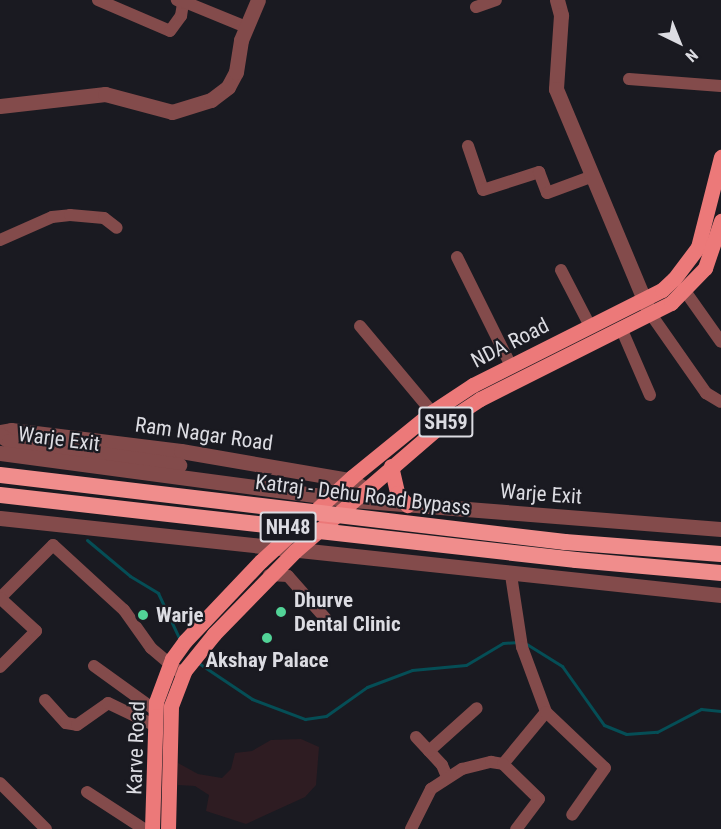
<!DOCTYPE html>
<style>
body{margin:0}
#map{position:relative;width:721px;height:829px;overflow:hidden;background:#1a1a21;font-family:"Roboto Condensed",sans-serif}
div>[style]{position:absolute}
.industrial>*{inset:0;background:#2e1c22}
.stream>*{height:3px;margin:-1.5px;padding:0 1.5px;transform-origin:1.5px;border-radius:1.5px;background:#054e56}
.minor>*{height:12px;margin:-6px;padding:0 6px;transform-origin:6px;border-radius:6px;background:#834b4b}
.tertiary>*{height:15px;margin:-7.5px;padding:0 7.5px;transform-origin:7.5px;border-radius:7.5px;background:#834b4b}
.primary>*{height:15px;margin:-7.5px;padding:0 7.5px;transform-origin:7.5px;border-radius:7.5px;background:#ec7979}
.trunk>*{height:16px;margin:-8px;padding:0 8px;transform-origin:8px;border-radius:8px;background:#f08d8c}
.trunk-bridge>*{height:16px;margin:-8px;padding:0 8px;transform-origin:8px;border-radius:8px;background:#f08d8c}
.dots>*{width:16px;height:16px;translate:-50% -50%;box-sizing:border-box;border:3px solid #1a1a21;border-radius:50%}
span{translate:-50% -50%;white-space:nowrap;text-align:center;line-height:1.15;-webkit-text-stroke:4.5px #1a1a21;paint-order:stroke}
.shield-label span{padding:2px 4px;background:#1a1a21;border:2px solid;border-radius:4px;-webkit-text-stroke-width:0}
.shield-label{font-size:20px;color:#dcdce2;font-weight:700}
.street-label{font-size:21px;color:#dcdce2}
.poi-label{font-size:21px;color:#dcdce2;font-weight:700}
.left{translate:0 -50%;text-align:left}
.north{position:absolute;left:649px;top:12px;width:60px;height:60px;-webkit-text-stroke:4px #1a1a21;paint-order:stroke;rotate:137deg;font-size:16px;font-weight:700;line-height:24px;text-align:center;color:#dcdce2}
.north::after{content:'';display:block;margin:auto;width:21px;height:27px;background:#dcdce2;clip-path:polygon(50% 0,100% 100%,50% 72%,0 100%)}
</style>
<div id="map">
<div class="industrial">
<i style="clip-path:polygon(301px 739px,319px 747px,316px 785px,305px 797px,246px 824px,206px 811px,209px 795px,195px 786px,178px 785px,178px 763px,198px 774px,222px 778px,231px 769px,235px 753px,252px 751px,271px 740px)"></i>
</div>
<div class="stream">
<i style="left:87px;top:540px;width:56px;rotate:39.9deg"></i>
<i style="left:130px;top:576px;width:33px;rotate:31deg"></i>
<i style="left:158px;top:593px;width:52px;rotate:64.9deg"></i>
<i style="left:525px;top:643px;width:44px;rotate:31.9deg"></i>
<i style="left:562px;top:666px;width:72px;rotate:54.6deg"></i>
<i style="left:604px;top:725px;width:24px;rotate:22deg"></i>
<i style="left:626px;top:734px;width:31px;rotate:-4deg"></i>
<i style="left:657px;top:732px;width:50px;rotate:-27.6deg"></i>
<i style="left:701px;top:709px;width:20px;rotate:6deg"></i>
<i style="left:197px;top:662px;width:66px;rotate:33.9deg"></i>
<i style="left:252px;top:699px;width:57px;rotate:20.7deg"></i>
<i style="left:305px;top:719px;width:21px;rotate:-8deg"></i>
<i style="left:326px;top:716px;width:50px;rotate:-35.3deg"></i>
<i style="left:367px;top:687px;width:48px;rotate:-20.7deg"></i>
<i style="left:412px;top:670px;width:54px;rotate:-5.3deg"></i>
<i style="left:466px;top:665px;width:43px;rotate:-30.7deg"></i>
<i style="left:503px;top:643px;width:16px;rotate:-4deg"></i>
</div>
<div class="minor">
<i style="left:98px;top:0;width:78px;rotate:23.3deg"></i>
<i style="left:170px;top:31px;width:19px;rotate:-54deg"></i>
<i style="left:181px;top:16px;width:13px;rotate:-81deg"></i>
<i style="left:183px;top:3px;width:7px;rotate:-153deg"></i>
<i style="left:180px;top:0;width:71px;rotate:22.2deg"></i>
<i style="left:476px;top:7px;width:21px;rotate:-19deg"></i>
<i style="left:629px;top:79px;width:92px;rotate:4.4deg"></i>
<i style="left:468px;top:146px;width:46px;rotate:71.2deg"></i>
<i style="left:483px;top:190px;width:59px;rotate:-17.8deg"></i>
<i style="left:539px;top:172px;width:22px;rotate:69deg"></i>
<i style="left:547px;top:193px;width:49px;rotate:-20.3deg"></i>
<i style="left:0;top:240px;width:57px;rotate:-23.9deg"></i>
<i style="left:52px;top:217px;width:18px;rotate:-6deg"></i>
<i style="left:70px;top:215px;width:34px;rotate:5deg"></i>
<i style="left:104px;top:218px;width:16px;rotate:38deg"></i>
<i style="left:457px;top:257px;width:122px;rotate:63.6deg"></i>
<i style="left:561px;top:270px;width:63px;rotate:62.6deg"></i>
<i style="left:685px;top:291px;width:62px;rotate:54.8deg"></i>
<i style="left:650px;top:313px;width:98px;rotate:55deg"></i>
<i style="left:706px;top:393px;width:17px;rotate:31deg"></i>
<i style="left:360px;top:326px;width:112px;rotate:50.1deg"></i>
<i style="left:621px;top:328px;width:73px;rotate:66.6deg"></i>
<i style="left:269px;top:575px;width:19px;rotate:3deg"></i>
<i style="left:288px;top:576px;width:57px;rotate:48.5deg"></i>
<i style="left:511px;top:575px;width:73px;rotate:81.3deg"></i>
<i style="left:522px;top:647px;width:69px;rotate:69.7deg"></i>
<i style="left:0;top:598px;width:75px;rotate:-45deg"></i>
<i style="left:53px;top:545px;width:96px;rotate:42.5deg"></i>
<i style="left:124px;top:610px;width:47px;rotate:54.6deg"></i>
<i style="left:151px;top:648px;width:42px;rotate:40.2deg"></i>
<i style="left:94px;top:666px;width:75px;rotate:35.8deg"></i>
<i style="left:0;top:667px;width:51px;rotate:-45deg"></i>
<i style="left:36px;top:631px;width:49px;rotate:-137.5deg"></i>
<i style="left:45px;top:700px;width:31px;rotate:48deg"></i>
<i style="left:66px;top:723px;width:11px;rotate:10deg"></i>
<i style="left:77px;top:725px;width:38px;rotate:-35deg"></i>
<i style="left:108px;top:703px;width:51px;rotate:25.6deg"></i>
<i style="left:416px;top:737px;width:38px;rotate:47deg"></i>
<i style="left:442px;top:765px;width:13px;rotate:67deg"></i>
<i style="left:429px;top:751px;width:64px;rotate:-41.9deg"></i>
<i style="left:503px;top:764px;width:67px;rotate:-50.4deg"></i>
<i style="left:546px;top:712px;width:81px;rotate:43.5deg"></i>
<i style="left:605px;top:768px;width:57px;rotate:125.1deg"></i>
<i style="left:0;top:783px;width:65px;rotate:45deg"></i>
<i style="left:87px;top:792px;width:68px;rotate:33deg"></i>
<i style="left:411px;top:829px;width:45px;rotate:-63.4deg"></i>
<i style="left:431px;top:789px;width:37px;rotate:-33deg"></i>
<i style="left:462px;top:769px;width:30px;rotate:-14deg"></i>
<i style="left:491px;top:762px;width:12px;rotate:9deg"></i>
<i style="left:503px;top:764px;width:50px;rotate:44.2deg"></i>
<i style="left:539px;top:799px;width:38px;rotate:127deg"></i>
</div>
<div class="tertiary">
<i style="left:557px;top:0;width:16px;rotate:75deg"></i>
<i style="left:561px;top:15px;width:74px;rotate:93.9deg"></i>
<i style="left:556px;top:89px;width:241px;rotate:67.3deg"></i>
<i style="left:0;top:106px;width:106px;rotate:-6.5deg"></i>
<i style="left:105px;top:94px;width:69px;rotate:15deg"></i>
<i style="left:172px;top:112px;width:41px;rotate:-17.1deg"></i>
<i style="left:211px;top:100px;width:21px;rotate:-37deg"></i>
<i style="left:228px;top:87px;width:17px;rotate:-62deg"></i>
<i style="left:236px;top:72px;width:32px;rotate:-81deg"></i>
<i style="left:241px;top:40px;width:43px;rotate:-67deg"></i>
<i style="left:0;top:432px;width:11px;rotate:-10deg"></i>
<i style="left:11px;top:430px;width:171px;rotate:7deg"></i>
<i style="left:181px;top:451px;width:170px;rotate:9.8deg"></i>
<i style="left:349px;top:480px;width:17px;rotate:28deg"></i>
<i style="left:0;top:435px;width:11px;rotate:34deg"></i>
<i style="left:9px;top:441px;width:172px;rotate:8deg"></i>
<i style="left:0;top:453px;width:355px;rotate:7.6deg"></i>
<i style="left:352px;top:500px;width:370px;rotate:4.5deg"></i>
<i style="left:0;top:518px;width:725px;rotate:6.1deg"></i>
</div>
<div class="primary">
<i style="left:391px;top:466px;width:28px;rotate:77deg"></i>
<i style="left:397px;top:493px;width:16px;rotate:50deg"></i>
<i style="left:152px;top:829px;width:127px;rotate:-88.2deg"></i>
<i style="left:156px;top:702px;width:46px;rotate:-69.6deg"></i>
<i style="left:172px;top:659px;width:22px;rotate:-54deg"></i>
<i style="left:185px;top:641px;width:110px;rotate:-46.5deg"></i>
<i style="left:261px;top:561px;width:124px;rotate:-42.7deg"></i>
<i style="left:352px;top:477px;width:103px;rotate:-39.1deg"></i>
<i style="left:432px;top:412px;width:49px;rotate:-33.4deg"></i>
<i style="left:473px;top:385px;width:212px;rotate:-26.7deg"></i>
<i style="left:662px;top:290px;width:16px;rotate:-43deg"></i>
<i style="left:674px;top:279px;width:40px;rotate:-53deg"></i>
<i style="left:698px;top:247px;width:93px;rotate:-75.7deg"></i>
<i style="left:168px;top:829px;width:123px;rotate:-88.6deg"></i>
<i style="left:171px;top:706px;width:39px;rotate:-69deg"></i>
<i style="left:185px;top:670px;width:46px;rotate:-51.1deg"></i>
<i style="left:214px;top:634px;width:116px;rotate:-45.7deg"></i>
<i style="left:295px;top:551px;width:194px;rotate:-40.8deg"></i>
<i style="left:442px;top:424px;width:45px;rotate:-33.3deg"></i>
<i style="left:480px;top:399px;width:214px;rotate:-26.7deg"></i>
<i style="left:671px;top:303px;width:49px;rotate:-45.8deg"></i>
<i style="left:705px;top:268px;width:50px;rotate:-71.2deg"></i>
</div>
<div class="trunk">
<i style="left:565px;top:542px;width:156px;rotate:4.4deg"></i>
<i style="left:576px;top:560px;width:146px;rotate:5.1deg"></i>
</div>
<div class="trunk-bridge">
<i style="left:0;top:475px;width:569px;rotate:6.76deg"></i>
<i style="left:0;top:495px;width:580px;rotate:6.44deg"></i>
</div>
<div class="dots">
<i style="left:281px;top:612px;background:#52d397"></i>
<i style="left:143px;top:615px;background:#52d397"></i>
<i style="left:267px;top:638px;background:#52d397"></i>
</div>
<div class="shield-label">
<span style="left:446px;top:422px">SH59</span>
<span style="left:288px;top:527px">NH48</span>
</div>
<div class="street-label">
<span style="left:510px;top:343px;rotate:-27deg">NDA Road</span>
<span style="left:204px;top:434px;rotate:8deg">Ram Nagar Road</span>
<span style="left:59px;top:439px;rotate:7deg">Warje Exit</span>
<span style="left:541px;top:494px;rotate:4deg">Warje Exit</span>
<span style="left:363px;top:495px;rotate:7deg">Katraj - Dehu Road Bypass</span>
<span style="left:136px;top:748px;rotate:-88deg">Karve Road</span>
</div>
<div class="poi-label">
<span class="left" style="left:294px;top:612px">Dhurve<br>Dental Clinic</span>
<span class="left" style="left:156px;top:615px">Warje</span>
<span style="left:267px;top:660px">Akshay Palace</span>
</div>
<div class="north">N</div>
</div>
